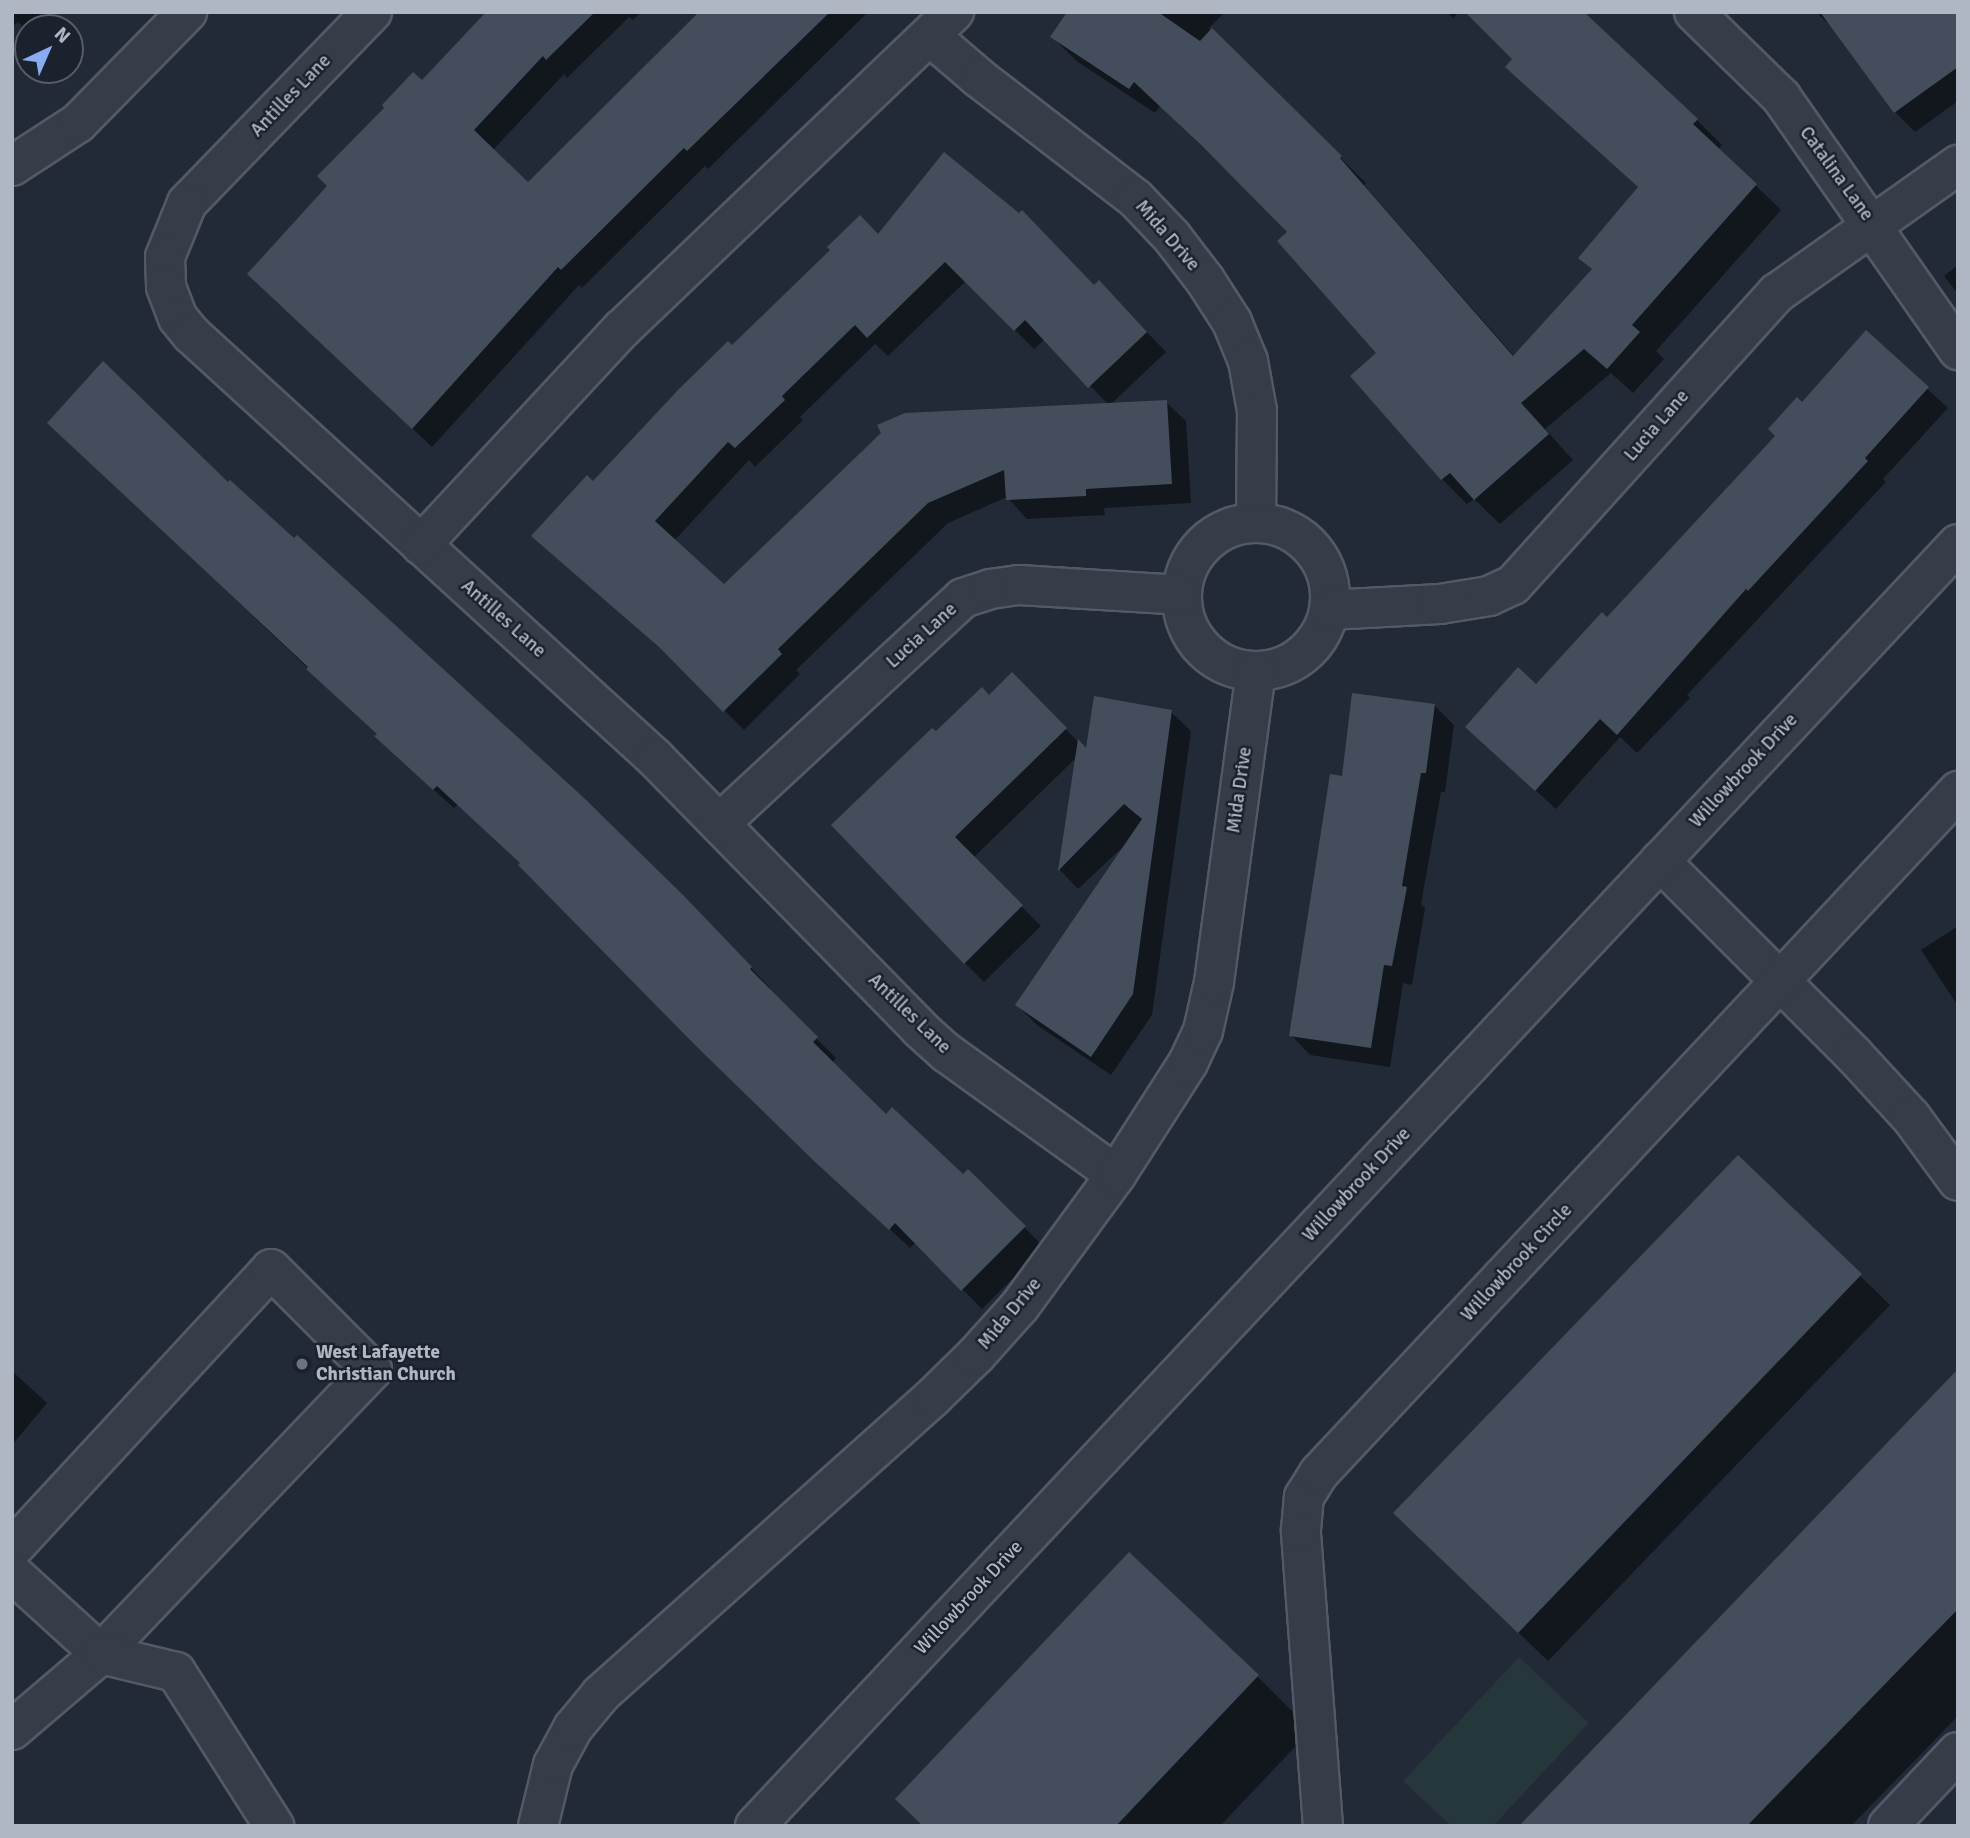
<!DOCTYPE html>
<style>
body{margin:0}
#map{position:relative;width:1970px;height:1838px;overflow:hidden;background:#222a38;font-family:Signika,sans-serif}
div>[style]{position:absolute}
.green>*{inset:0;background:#25373a}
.shadow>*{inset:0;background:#0007}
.building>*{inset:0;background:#434d5c}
.roads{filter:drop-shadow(2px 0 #535a66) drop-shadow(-2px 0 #535a66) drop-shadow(0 2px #535a66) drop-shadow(0 -2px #535a66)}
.minor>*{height:38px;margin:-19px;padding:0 19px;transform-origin:19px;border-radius:19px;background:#363c48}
.minor>.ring{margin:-19px;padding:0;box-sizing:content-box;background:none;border:38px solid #363c48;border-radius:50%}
.dots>*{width:19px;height:19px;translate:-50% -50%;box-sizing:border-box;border:4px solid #1b212d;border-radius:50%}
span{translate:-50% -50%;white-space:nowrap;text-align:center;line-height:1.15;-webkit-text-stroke:5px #1b212d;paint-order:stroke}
.street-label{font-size:19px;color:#b0b7c4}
.poi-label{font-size:19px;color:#b0b7c4;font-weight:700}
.left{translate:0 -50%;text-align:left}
.frame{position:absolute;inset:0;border:14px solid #b0b7c4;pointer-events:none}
.north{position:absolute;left:14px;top:14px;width:70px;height:70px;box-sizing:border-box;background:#1b212d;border:2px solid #575d69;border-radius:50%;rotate:44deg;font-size:19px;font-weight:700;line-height:28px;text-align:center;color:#b0b7c4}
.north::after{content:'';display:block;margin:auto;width:24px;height:32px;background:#88abf1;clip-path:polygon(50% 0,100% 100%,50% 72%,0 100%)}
</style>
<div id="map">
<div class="green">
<i style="clip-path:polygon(1519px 1657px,1589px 1723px,1493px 1826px,1451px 1826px,1403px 1781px)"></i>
</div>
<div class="shadow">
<i style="clip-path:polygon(12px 12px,54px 12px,37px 28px,28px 28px,28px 32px,18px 22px,12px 27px)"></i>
<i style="clip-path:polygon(488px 12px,641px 12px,633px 20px,629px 17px,567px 78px,564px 74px,493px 150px,484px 226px,701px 12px,868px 12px,708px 169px,705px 166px,582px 288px,579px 285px,432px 447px,269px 293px,422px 83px)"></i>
<i style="clip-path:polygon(1069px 12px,1225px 12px,1209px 28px,1366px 183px,1364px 185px,1515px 357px,1593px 270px,1580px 257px,1639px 188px,1507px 67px,1697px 120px,1722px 145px,1718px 149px,1781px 210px,1656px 351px,1664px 359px,1633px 393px,1611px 373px,1545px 429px,1573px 460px,1500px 524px,1474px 499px,1467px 504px,1442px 479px,1352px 376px,1378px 353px,1290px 232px,1160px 106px,1155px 113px,1078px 62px,1052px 37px)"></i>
<i style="clip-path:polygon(1447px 12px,1459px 12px,1453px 18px)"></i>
<i style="clip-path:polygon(1816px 12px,1958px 12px,1958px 101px,1915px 132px,1895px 112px,1835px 30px)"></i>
<i style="clip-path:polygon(evenodd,878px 236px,1095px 287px,1118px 302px,1166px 352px,1111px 404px,1166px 402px,1186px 421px,1191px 503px,1104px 508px,1105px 515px,1027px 519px,1007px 497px,948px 523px,796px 670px,800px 674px,744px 730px,681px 667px,534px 536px,593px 483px,732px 348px,878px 236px,966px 281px,1034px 349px,1045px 339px,1108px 404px,724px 586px,674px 541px,749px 460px,755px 467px,803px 420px,800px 417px,875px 344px,888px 356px,966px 281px)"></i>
<i style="clip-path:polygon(1958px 265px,1958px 294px,1944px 276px)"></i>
<i style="clip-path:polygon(1866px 333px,1948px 408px,1883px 479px,1886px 482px,1687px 695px,1690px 698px,1637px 753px,1620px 737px,1556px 809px,1487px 746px,1536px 687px,1607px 619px,1777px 436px)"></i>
<i style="clip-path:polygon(69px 443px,228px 484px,705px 919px,770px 988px,768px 990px,836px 1058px,832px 1063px,886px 1116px,963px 1177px,968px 1172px,1044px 1247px,982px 1309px,916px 1242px,910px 1248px,753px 1101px,521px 863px,458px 804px,454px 808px,396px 756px,378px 734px)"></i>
<i style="clip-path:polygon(1012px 674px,1087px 751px,1171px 712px,1191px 731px,1152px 1015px,1111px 1075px,1037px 1025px,1017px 1005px,1127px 843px,1078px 889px,1060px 870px,1077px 757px,973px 858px,1041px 926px,984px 982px,965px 963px,936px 734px,989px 697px)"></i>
<i style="clip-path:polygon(1434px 705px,1454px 725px,1445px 792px,1441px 792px,1421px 904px,1425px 908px,1412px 985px,1403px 983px,1390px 1067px,1310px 1055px,1291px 1035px,1344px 778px)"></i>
<i style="clip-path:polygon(1958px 926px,1958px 1006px,1921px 950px)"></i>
<i style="clip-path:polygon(1738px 1157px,1890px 1305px,1548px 1661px,1425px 1543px)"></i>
<i style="clip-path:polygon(12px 1371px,47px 1403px,12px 1445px)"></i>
<i style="clip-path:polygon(1950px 1380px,1958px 1388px,1958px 1716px,1851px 1826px,1522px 1826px)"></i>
<i style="clip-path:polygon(1257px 1676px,1311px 1730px,1220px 1826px,924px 1826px)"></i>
</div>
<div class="building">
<i style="clip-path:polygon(486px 12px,595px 12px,546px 60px,543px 56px,474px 130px,528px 182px,699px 12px,830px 12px,687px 151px,684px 148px,561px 270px,558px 267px,412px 429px,247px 274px,327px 186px,317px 176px,384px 108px,382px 105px,413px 72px,422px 80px)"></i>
<i style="clip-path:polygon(1067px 12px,1158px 12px,1200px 41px,1212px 28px,1342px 156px,1340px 158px,1513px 356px,1592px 269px,1578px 258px,1638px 187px,1505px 67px,1512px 59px,1465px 12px,1584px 12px,1698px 119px,1693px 124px,1757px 184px,1632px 325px,1640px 332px,1607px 369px,1584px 349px,1521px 403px,1549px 434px,1474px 500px,1450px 473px,1441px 480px,1350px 376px,1376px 353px,1277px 241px,1287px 232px,1203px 147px,1134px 82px,1129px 89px,1050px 37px)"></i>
<i style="clip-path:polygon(1820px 12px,1958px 12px,1958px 67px,1894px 113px)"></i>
<i style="clip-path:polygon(944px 152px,1019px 213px,1022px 210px,1094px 285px,1099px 280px,1147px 332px,1088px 388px,1025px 320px,1014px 331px,945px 262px,867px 338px,855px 325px,782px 396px,785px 400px,735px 448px,728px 442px,655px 521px,724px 584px,881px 433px,877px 425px,905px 413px,1167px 400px,1172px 484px,1086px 489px,1086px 496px,1006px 500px,1004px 470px,928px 503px,778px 649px,782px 654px,723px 712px,660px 648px,531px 536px,587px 475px,593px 481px,678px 390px,728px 341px,732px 345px,830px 250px,827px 247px,860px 215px,878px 234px)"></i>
<i style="clip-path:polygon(1866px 330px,1929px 387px,1865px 458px,1868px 461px,1748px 591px,1746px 589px,1617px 735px,1600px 719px,1535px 791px,1465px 727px,1518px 667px,1536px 684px,1602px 612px,1607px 617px,1775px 436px,1768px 429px,1797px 397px,1802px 402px)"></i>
<i style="clip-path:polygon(103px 361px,228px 482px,230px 480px,294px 538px,297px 535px,584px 798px,685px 897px,752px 967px,750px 969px,818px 1037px,813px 1042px,886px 1114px,892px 1107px,963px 1174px,968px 1169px,1026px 1226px,961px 1291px,895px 1223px,889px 1230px,814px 1161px,695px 1045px,518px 865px,520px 863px,437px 786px,433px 790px,374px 736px,377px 734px,306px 669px,308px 667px,47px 423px)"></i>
<i style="clip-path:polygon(1012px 672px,1067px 728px,955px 837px,1023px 905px,964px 964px,831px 825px,932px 728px,936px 731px,982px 687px,989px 695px)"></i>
<i style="clip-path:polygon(1352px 693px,1435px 704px,1426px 773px,1421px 773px,1402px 886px,1407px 887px,1392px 966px,1384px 965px,1371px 1048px,1289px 1036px,1330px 774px,1342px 776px)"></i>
<i style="clip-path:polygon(1094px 696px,1172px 710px,1133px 994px,1091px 1057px,1015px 1005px,1142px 819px,1124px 804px,1058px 871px,1078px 739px,1086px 748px)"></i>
<i style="clip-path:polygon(1738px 1155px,1862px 1274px,1518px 1633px,1393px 1513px)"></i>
<i style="clip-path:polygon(1958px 1369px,1958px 1609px,1747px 1826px,1519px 1826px)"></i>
<i style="clip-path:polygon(1129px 1552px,1259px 1675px,1116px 1826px,923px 1826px,895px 1799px)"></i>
</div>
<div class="roads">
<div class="minor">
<i style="left:372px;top:12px;width:266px;rotate:134.1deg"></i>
<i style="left:187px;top:203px;width:58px;rotate:112.2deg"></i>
<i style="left:165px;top:257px;width:30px;rotate:88deg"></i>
<i style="left:166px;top:287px;width:33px;rotate:69deg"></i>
<i style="left:178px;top:318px;width:21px;rotate:51deg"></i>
<i style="left:191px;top:334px;width:629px;rotate:42.42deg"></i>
<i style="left:655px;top:758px;width:379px;rotate:45.6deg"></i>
<i style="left:920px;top:1029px;width:36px;rotate:42deg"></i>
<i style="left:947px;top:1053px;width:208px;rotate:35.8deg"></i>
<i style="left:1694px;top:12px;width:122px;rotate:44.3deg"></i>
<i style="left:1781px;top:97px;width:309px;rotate:55deg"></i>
<i style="left:930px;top:36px;width:65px;rotate:40.6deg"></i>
<i style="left:979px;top:78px;width:197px;rotate:37.6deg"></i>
<i style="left:1135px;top:198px;width:54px;rotate:46.5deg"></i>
<i style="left:1172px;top:237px;width:54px;rotate:52.5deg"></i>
<i style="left:1205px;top:280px;width:50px;rotate:57.3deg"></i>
<i style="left:1232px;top:322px;width:42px;rotate:67.7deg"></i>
<i style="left:1248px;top:361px;width:51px;rotate:79.8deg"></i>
<i style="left:1257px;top:411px;width:111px;rotate:90.5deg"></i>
<i style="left:12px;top:166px;width:79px;rotate:-33.1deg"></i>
<i style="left:78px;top:123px;width:156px;rotate:-45.5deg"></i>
<i class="ring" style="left:1182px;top:523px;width:110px;height:110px"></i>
<i style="left:421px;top:545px;width:296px;rotate:-47.1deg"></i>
<i style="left:623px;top:328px;width:458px;rotate:-43.7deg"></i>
<i style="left:1329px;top:610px;width:111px;rotate:-3.1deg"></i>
<i style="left:1440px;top:604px;width:50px;rotate:-9.3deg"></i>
<i style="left:1489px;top:596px;width:26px;rotate:-25deg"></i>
<i style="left:1513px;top:585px;width:394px;rotate:-47.9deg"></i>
<i style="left:1777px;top:293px;width:222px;rotate:-35.3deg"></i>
<i style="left:720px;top:823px;width:331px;rotate:-42.8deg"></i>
<i style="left:963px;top:598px;width:28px;rotate:-18deg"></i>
<i style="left:990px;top:589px;width:29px;rotate:-8deg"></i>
<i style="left:1019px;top:585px;width:162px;rotate:3.5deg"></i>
<i style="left:1660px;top:861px;width:273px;rotate:45deg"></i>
<i style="left:1853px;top:1054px;width:86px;rotate:47.4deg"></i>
<i style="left:1911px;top:1117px;width:79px;rotate:53.7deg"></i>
<i style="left:12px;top:1549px;width:381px;rotate:-47.2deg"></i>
<i style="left:271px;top:1269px;width:143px;rotate:45deg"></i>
<i style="left:372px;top:1370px;width:393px;rotate:133.7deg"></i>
<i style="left:101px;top:1654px;width:120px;rotate:-137.7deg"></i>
<i style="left:12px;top:1730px;width:117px;rotate:-40.5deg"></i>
<i style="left:101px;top:1654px;width:77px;rotate:13.5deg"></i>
<i style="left:176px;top:1672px;width:183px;rotate:57.5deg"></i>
<i style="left:538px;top:1826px;width:63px;rotate:-76.2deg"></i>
<i style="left:553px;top:1765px;width:42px;rotate:-61.6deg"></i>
<i style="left:573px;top:1728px;width:44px;rotate:-50.5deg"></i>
<i style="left:601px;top:1694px;width:444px;rotate:-41.8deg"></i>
<i style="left:932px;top:1398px;width:62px;rotate:-44.3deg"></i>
<i style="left:976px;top:1355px;width:66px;rotate:-48.1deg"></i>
<i style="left:1020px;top:1306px;width:162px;rotate:-53.8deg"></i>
<i style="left:1116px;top:1175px;width:133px;rotate:-57.3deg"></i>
<i style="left:1188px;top:1063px;width:35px;rotate:-65deg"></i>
<i style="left:1203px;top:1031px;width:50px;rotate:-77.3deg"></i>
<i style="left:1214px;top:982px;width:313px;rotate:-82.3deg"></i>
<i style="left:755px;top:1826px;width:1758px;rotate:-46.82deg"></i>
<i style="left:1323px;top:1826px;width:297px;rotate:-94.3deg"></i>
<i style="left:1301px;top:1530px;width:33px;rotate:-85deg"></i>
<i style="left:1304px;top:1497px;width:28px;rotate:-58deg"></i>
<i style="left:1319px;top:1473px;width:935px;rotate:-46.86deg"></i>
<i style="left:1888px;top:1826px;width:102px;rotate:-46.6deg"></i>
</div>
</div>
<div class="dots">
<i style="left:302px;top:1364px;background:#6b7280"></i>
</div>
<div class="street-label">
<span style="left:291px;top:96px;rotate:-46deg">Antilles Lane</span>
<span style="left:1836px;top:174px;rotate:54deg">Catalina Lane</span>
<span style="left:1167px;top:236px;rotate:49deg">Mida Drive</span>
<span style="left:1657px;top:426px;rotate:-49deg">Lucia Lane</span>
<span style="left:503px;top:619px;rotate:42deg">Antilles Lane</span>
<span style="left:922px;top:636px;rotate:-42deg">Lucia Lane</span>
<span style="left:1744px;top:771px;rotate:-47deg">Willowbrook Drive</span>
<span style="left:1240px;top:790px;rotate:-82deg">Mida Drive</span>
<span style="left:909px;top:1014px;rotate:44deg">Antilles Lane</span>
<span style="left:1357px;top:1185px;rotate:-47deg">Willowbrook Drive</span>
<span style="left:1517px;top:1263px;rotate:-47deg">Willowbrook Circle</span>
<span style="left:1010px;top:1314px;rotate:-50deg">Mida Drive</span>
<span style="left:969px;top:1598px;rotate:-47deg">Willowbrook Drive</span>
</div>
<div class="poi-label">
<span class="left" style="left:316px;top:1364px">West Lafayette<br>Christian Church</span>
</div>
<div class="frame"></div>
<div class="north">N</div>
</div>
